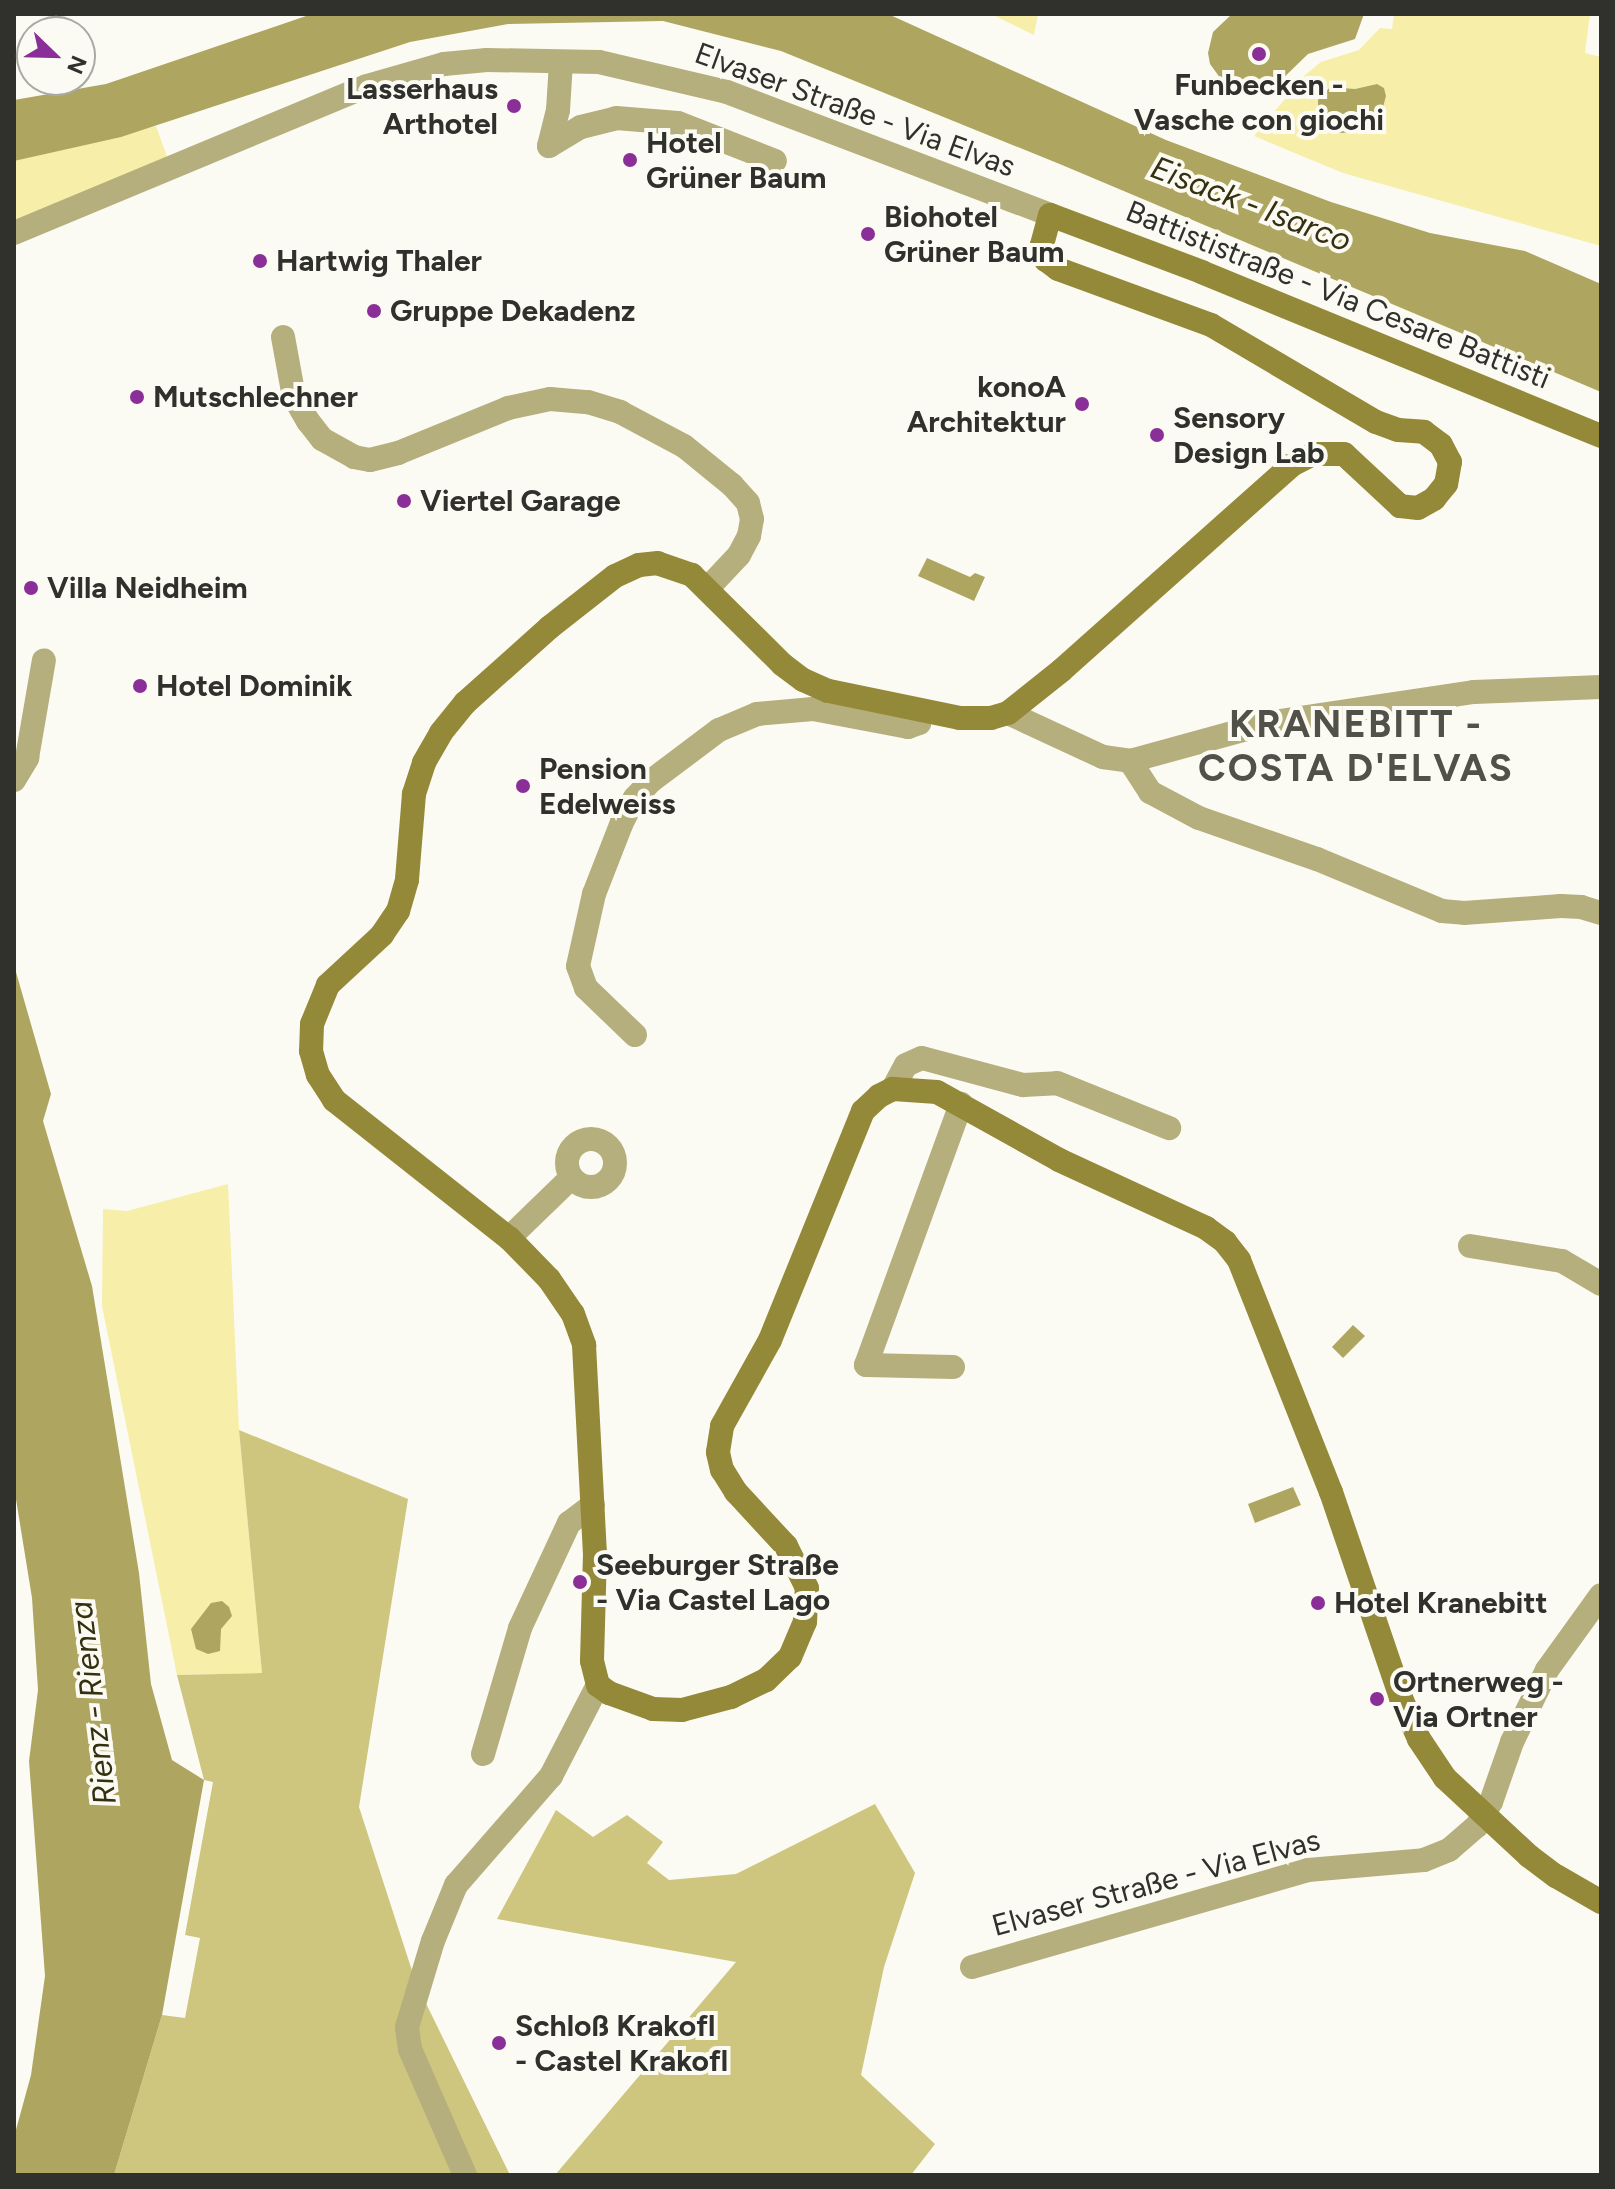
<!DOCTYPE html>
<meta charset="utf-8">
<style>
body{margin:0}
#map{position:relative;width:1615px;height:2189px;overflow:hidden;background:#fcfbf3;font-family:Figtree,sans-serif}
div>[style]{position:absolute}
.green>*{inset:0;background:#f6eea9}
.forest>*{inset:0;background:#cec57f}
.water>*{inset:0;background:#aea660}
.street>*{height:24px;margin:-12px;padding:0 12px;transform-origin:12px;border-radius:12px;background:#b5af7d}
.street>.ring{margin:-12px;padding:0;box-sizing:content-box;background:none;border:24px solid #b5af7d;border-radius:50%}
.secondary>*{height:24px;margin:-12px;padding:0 12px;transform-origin:12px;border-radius:12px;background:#948938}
.dots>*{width:22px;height:22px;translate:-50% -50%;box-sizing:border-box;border:4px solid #fcfbf3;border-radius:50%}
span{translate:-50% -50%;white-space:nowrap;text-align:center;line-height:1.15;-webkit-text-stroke:8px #fcfbf3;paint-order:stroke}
.poi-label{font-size:30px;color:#30302d;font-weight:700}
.right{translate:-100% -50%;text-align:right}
.left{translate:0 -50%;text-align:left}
.street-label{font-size:30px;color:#30302d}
.water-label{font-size:32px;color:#343010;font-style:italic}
.district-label{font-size:38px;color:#515049;font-weight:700;letter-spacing:2px}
.frame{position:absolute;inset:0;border:16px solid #30302d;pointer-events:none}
.north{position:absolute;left:16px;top:16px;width:80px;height:80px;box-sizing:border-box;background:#fcfbf3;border:2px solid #aaaaa4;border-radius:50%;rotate:113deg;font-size:22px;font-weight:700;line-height:32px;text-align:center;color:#30302d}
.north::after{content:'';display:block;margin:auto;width:28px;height:36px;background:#8a2e98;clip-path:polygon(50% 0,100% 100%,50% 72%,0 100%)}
</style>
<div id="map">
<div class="green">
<i style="clip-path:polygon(991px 14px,1038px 14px,1034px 35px)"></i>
<i style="clip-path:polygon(evenodd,1394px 14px,1590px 14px,1585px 53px,1601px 57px,1601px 246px,1343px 173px,1254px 136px,1305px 75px,1321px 62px,1359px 50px,1380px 28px,1392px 29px,1394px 14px,1377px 84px,1384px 88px,1386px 96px,1376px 117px,1360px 131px,1340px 133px,1322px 92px,1330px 87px,1355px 89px,1377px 84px)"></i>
<i style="clip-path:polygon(156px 126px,170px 165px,14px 224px,14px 161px)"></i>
<i style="clip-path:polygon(228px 1184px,239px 1430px,262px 1673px,177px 1675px,102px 1306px,103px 1209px,127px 1211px)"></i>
</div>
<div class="forest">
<i style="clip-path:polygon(239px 1430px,408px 1499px,359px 1807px,416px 1983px,510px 2175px,114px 2175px,162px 2015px,185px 2018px,200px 1938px,185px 1935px,213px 1782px,204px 1780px,177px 1675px,262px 1673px)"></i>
<i style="clip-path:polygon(875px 1804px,915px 1873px,884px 1967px,861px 2075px,935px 2144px,911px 2175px,555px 2175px,736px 1962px,497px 1919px,556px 1810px,593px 1837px,627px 1815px,663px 1842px,647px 1863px,669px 1880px,736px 1874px)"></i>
</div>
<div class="water">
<i style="clip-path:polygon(312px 14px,888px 14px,1166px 140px,1331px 202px,1430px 233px,1525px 251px,1601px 284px,1601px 392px,1062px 165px,781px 51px,663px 21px,508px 24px,410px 42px,121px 137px,14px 161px,14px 100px,106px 84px)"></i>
<i style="clip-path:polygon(1232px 14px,1364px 14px,1355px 39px,1308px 54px,1273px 88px,1252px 93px,1226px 86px,1210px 64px,1208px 53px,1213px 32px)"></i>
<i style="clip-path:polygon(1377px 84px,1384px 88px,1386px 96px,1383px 107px,1360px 132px,1340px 133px,1318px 120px,1318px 100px,1330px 87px,1355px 89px)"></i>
<i style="clip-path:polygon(927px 558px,970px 577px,975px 573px,985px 577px,974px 601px,918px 576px)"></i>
<i style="clip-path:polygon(14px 965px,51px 1094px,43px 1121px,92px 1286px,139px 1573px,151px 1684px,172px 1760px,204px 1780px,162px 2015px,114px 2175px,14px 2175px,14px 2137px,31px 2075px,45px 1976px,29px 1761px,38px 1690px,32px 1598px,14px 1487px)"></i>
<i style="clip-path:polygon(1353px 1325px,1365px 1336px,1343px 1358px,1332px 1347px)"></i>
<i style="clip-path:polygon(1293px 1487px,1301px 1505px,1255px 1523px,1248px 1504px)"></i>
<i style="clip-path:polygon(222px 1601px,229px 1607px,232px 1616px,221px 1629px,220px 1651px,208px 1654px,196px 1649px,191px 1629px,211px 1603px)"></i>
</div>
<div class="street">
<i style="left:549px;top:146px;width:37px;rotate:-31deg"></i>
<i style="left:581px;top:127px;width:36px;rotate:-14deg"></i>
<i style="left:616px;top:118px;width:62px;rotate:4.6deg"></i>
<i style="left:678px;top:123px;width:104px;rotate:21.4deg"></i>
<i style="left:549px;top:146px;width:37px;rotate:-76deg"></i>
<i style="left:558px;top:110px;width:48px;rotate:-86.4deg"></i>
<i style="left:14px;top:233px;width:382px;rotate:-22.6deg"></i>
<i style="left:367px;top:86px;width:80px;rotate:-15.9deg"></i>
<i style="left:444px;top:64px;width:43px;rotate:-5.3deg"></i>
<i style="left:487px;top:60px;width:112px;rotate:1deg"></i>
<i style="left:599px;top:62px;width:131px;rotate:13.2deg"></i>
<i style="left:727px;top:92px;width:346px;rotate:20.8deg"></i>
<i style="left:283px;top:337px;width:61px;rotate:79.6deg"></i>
<i style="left:294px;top:397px;width:28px;rotate:60deg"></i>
<i style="left:308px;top:421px;width:23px;rotate:52deg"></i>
<i style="left:322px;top:439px;width:37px;rotate:29deg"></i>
<i style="left:354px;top:457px;width:16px;rotate:11deg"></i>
<i style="left:370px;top:460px;width:29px;rotate:-14deg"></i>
<i style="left:398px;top:453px;width:119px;rotate:-22.2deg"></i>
<i style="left:508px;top:408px;width:43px;rotate:-12.1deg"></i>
<i style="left:550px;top:399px;width:38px;rotate:5deg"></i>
<i style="left:588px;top:402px;width:34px;rotate:17deg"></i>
<i style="left:620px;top:412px;width:72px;rotate:28deg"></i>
<i style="left:684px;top:446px;width:62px;rotate:39.1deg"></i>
<i style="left:732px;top:485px;width:24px;rotate:48deg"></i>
<i style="left:748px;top:503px;width:16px;rotate:76deg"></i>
<i style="left:752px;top:519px;width:17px;rotate:100deg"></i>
<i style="left:749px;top:536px;width:21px;rotate:118deg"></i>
<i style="left:739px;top:555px;width:45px;rotate:133.2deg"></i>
<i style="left:1008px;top:713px;width:105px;rotate:24.9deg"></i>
<i style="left:1103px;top:757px;width:27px;rotate:8deg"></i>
<i style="left:1130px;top:761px;width:148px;rotate:-15.3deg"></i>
<i style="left:1273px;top:722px;width:203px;rotate:-8.5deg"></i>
<i style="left:1474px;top:692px;width:127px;rotate:-2.3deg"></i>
<i style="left:1130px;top:761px;width:37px;rotate:57deg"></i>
<i style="left:1150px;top:792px;width:55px;rotate:28deg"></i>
<i style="left:1199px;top:818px;width:125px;rotate:19.2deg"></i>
<i style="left:1317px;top:859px;width:135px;rotate:22.6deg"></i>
<i style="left:1442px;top:911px;width:22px;rotate:5deg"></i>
<i style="left:1464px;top:913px;width:97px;rotate:-4.1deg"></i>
<i style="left:1561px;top:906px;width:20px;rotate:3deg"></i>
<i style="left:1581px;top:907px;width:21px;rotate:17deg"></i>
<i style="left:14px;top:780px;width:26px;rotate:-59deg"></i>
<i style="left:27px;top:758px;width:99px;rotate:-80.2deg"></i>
<i style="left:635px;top:1035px;width:68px;rotate:-136.2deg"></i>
<i style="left:586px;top:988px;width:23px;rotate:-110deg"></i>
<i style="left:578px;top:966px;width:74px;rotate:-77.5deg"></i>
<i style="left:594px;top:894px;width:77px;rotate:-68.7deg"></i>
<i style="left:622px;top:822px;width:27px;rotate:-62deg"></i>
<i style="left:635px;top:798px;width:23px;rotate:-47deg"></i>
<i style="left:651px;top:781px;width:85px;rotate:-36.9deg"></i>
<i style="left:719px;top:730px;width:41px;rotate:-22.8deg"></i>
<i style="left:757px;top:714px;width:56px;rotate:-5.1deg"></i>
<i style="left:813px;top:709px;width:97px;rotate:10.7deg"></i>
<i style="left:908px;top:727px;width:12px;rotate:-20deg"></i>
<i style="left:919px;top:723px;width:12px;rotate:-76deg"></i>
<i style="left:893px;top:1089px;width:27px;rotate:-62deg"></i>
<i style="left:906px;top:1065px;width:17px;rotate:-24deg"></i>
<i style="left:922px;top:1058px;width:105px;rotate:15deg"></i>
<i style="left:1023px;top:1085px;width:34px;rotate:-3deg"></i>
<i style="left:1057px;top:1083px;width:121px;rotate:21.9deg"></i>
<i class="ring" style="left:567px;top:1139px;width:24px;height:24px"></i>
<i style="left:509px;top:1238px;width:86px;rotate:-44.1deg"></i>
<i style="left:1470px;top:1246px;width:93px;rotate:9.3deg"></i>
<i style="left:1562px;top:1261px;width:45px;rotate:30.5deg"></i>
<i style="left:953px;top:1367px;width:87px;rotate:-178.7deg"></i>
<i style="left:866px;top:1365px;width:278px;rotate:-70deg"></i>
<i style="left:483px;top:1754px;width:131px;rotate:-73.6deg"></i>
<i style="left:520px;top:1628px;width:116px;rotate:-65deg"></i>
<i style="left:569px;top:1523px;width:30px;rotate:-37deg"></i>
<i style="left:972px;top:1967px;width:350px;rotate:-16.1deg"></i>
<i style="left:1308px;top:1870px;width:116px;rotate:-4.9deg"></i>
<i style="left:1424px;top:1860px;width:27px;rotate:-22deg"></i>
<i style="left:1449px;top:1850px;width:37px;rotate:-41deg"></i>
<i style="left:1477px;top:1826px;width:28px;rotate:-60deg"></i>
<i style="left:1491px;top:1802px;width:64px;rotate:-70.7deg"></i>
<i style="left:1512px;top:1742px;width:80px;rotate:-64.1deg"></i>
<i style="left:1547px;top:1670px;width:92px;rotate:-54.2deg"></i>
<i style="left:465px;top:2175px;width:137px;rotate:-113.6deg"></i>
<i style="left:410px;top:2049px;width:22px;rotate:-98deg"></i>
<i style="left:407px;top:2027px;width:90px;rotate:-73.2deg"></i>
<i style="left:433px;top:1941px;width:61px;rotate:-67.7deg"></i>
<i style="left:456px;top:1885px;width:145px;rotate:-48.9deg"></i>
<i style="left:551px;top:1776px;width:102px;rotate:-62.7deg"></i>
</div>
<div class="secondary">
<i style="left:1601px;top:436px;width:431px;rotate:-157.7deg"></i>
<i style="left:1202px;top:272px;width:162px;rotate:-159.4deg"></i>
<i style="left:1050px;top:215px;width:31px;rotate:105deg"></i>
<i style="left:1042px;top:245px;width:16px;rotate:75deg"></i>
<i style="left:1046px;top:260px;width:15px;rotate:37deg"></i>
<i style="left:1058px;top:269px;width:163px;rotate:20.1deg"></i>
<i style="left:1211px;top:325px;width:191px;rotate:30.5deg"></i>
<i style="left:1376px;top:422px;width:23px;rotate:20deg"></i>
<i style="left:1398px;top:430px;width:26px;rotate:4deg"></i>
<i style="left:1424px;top:432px;width:21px;rotate:37deg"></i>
<i style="left:1441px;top:445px;width:19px;rotate:62deg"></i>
<i style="left:1450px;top:462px;width:22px;rotate:100deg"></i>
<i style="left:1446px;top:484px;width:19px;rotate:129deg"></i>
<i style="left:1434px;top:499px;width:18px;rotate:151deg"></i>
<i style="left:1418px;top:508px;width:18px;rotate:-174deg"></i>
<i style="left:1400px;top:506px;width:76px;rotate:-137.1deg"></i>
<i style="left:1344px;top:454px;width:31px;rotate:180deg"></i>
<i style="left:1313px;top:454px;width:22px;rotate:153deg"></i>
<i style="left:1293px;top:464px;width:310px;rotate:138.3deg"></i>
<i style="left:1062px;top:670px;width:69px;rotate:141.5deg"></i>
<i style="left:1008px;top:713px;width:18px;rotate:164deg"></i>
<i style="left:991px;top:718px;width:31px;rotate:180deg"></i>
<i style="left:960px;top:718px;width:135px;rotate:-168.4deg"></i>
<i style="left:828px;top:691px;width:27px;rotate:-156deg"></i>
<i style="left:803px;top:680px;width:26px;rotate:-143deg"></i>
<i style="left:782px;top:664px;width:127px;rotate:-135.3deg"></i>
<i style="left:692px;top:575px;width:36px;rotate:-161deg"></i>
<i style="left:658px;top:563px;width:19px;rotate:174deg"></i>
<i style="left:639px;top:565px;width:26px;rotate:155deg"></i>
<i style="left:615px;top:576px;width:83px;rotate:141.9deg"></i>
<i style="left:550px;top:627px;width:114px;rotate:138.2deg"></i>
<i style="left:465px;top:703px;width:38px;rotate:129deg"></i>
<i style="left:441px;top:733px;width:34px;rotate:120deg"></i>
<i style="left:424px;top:763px;width:33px;rotate:108deg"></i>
<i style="left:414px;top:794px;width:86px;rotate:94.7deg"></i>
<i style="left:407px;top:880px;width:32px;rotate:106deg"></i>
<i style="left:398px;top:911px;width:29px;rotate:124deg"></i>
<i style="left:382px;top:935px;width:74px;rotate:137.2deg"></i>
<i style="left:328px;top:985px;width:42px;rotate:112.3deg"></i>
<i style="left:312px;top:1024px;width:27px;rotate:92deg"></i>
<i style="left:311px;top:1051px;width:25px;rotate:74deg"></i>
<i style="left:318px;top:1075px;width:30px;rotate:57deg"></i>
<i style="left:334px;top:1100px;width:223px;rotate:38.3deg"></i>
<i style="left:509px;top:1238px;width:57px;rotate:45.7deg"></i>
<i style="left:549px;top:1279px;width:42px;rotate:55.6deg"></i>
<i style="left:573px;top:1314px;width:33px;rotate:70deg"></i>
<i style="left:584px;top:1345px;width:208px;rotate:87deg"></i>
<i style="left:595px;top:1553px;width:108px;rotate:91.6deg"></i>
<i style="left:592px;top:1661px;width:25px;rotate:76deg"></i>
<i style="left:598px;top:1685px;width:14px;rotate:36deg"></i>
<i style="left:609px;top:1693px;width:47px;rotate:20deg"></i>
<i style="left:653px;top:1709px;width:29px;rotate:2deg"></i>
<i style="left:682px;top:1710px;width:51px;rotate:-14.9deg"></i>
<i style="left:731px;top:1697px;width:39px;rotate:-26deg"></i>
<i style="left:766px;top:1680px;width:33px;rotate:-44deg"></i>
<i style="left:790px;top:1657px;width:38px;rotate:-67deg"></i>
<i style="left:805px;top:1622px;width:34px;rotate:-87deg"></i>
<i style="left:807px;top:1588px;width:47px;rotate:-116.6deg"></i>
<i style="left:786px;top:1546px;width:74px;rotate:-132.8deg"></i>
<i style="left:736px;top:1492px;width:26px;rotate:-122deg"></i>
<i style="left:722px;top:1470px;width:18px;rotate:-103deg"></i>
<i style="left:718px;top:1452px;width:26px;rotate:-81deg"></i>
<i style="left:722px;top:1426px;width:98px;rotate:-60.8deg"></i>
<i style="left:770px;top:1340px;width:247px;rotate:-67.9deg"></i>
<i style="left:863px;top:1111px;width:22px;rotate:-43deg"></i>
<i style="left:879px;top:1096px;width:16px;rotate:-27deg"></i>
<i style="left:893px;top:1089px;width:44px;rotate:3.9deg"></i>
<i style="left:937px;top:1092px;width:140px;rotate:29.1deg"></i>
<i style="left:1059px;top:1160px;width:162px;rotate:24.8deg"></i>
<i style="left:1206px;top:1228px;width:24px;rotate:36deg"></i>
<i style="left:1225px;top:1242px;width:23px;rotate:52deg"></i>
<i style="left:1239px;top:1260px;width:250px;rotate:68.4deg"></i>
<i style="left:1331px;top:1492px;width:218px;rotate:71.2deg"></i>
<i style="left:1401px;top:1698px;width:45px;rotate:66.3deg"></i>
<i style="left:1419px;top:1739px;width:47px;rotate:56.3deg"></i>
<i style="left:1445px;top:1778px;width:115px;rotate:42.9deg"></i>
<i style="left:1529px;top:1856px;width:34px;rotate:37deg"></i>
<i style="left:1556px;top:1876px;width:52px;rotate:30deg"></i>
</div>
<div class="dots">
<i style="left:1259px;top:54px;background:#8a2e98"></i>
<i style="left:514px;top:106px;background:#8a2e98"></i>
<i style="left:630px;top:160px;background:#8a2e98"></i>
<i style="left:868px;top:234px;background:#8a2e98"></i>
<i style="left:260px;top:261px;background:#8a2e98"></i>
<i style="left:374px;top:311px;background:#8a2e98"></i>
<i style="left:137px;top:397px;background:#8a2e98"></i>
<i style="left:1082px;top:404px;background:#8a2e98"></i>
<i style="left:1157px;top:435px;background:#8a2e98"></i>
<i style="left:404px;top:501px;background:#8a2e98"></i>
<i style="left:31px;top:588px;background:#8a2e98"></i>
<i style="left:140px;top:686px;background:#8a2e98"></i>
<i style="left:523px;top:786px;background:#8a2e98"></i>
<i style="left:580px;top:1582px;background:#8a2e98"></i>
<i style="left:1318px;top:1603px;background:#8a2e98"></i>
<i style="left:1377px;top:1699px;background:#8a2e98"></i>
<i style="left:499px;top:2043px;background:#8a2e98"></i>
</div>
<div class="poi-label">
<span style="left:1259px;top:102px">Funbecken -<br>Vasche con giochi</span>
<span class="right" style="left:498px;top:106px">Lasserhaus<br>Arthotel</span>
<span class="left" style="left:646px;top:160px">Hotel<br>Grüner Baum</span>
<span class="left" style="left:884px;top:234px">Biohotel<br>Grüner Baum</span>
<span class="left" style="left:276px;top:261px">Hartwig Thaler</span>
<span class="left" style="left:390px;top:311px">Gruppe Dekadenz</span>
<span class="right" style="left:1066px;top:404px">konoA<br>Architektur</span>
<span class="left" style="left:153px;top:397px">Mutschlechner</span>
<span class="left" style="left:1173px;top:435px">Sensory<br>Design Lab</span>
<span class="left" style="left:420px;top:501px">Viertel Garage</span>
<span class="left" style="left:47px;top:588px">Villa Neidheim</span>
<span class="left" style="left:156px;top:686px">Hotel Dominik</span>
<span class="left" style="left:539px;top:786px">Pension<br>Edelweiss</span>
<span class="left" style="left:596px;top:1582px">Seeburger Straße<br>- Via Castel Lago</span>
<span class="left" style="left:1334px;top:1603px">Hotel Kranebitt</span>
<span class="left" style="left:1393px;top:1699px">Ortnerweg -<br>Via Ortner</span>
<span class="left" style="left:515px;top:2043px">Schloß Krakofl<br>- Castel Krakofl</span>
</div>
<div class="street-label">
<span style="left:855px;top:110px;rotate:20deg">Elvaser Straße - Via Elvas</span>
<span style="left:1338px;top:295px;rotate:22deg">Battististraße - Via Cesare Battisti</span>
<span style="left:1156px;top:1883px;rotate:-15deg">Elvaser Straße - Via Elvas</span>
</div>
<div class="water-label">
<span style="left:1251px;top:204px;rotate:21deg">Eisack - Isarco</span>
<span style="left:93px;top:1703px;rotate:-97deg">Rienz - Rienza</span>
</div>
<div class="district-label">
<span style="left:1356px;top:747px">KRANEBITT -<br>COSTA D'ELVAS</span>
</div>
<div class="frame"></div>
<div class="north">N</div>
</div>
